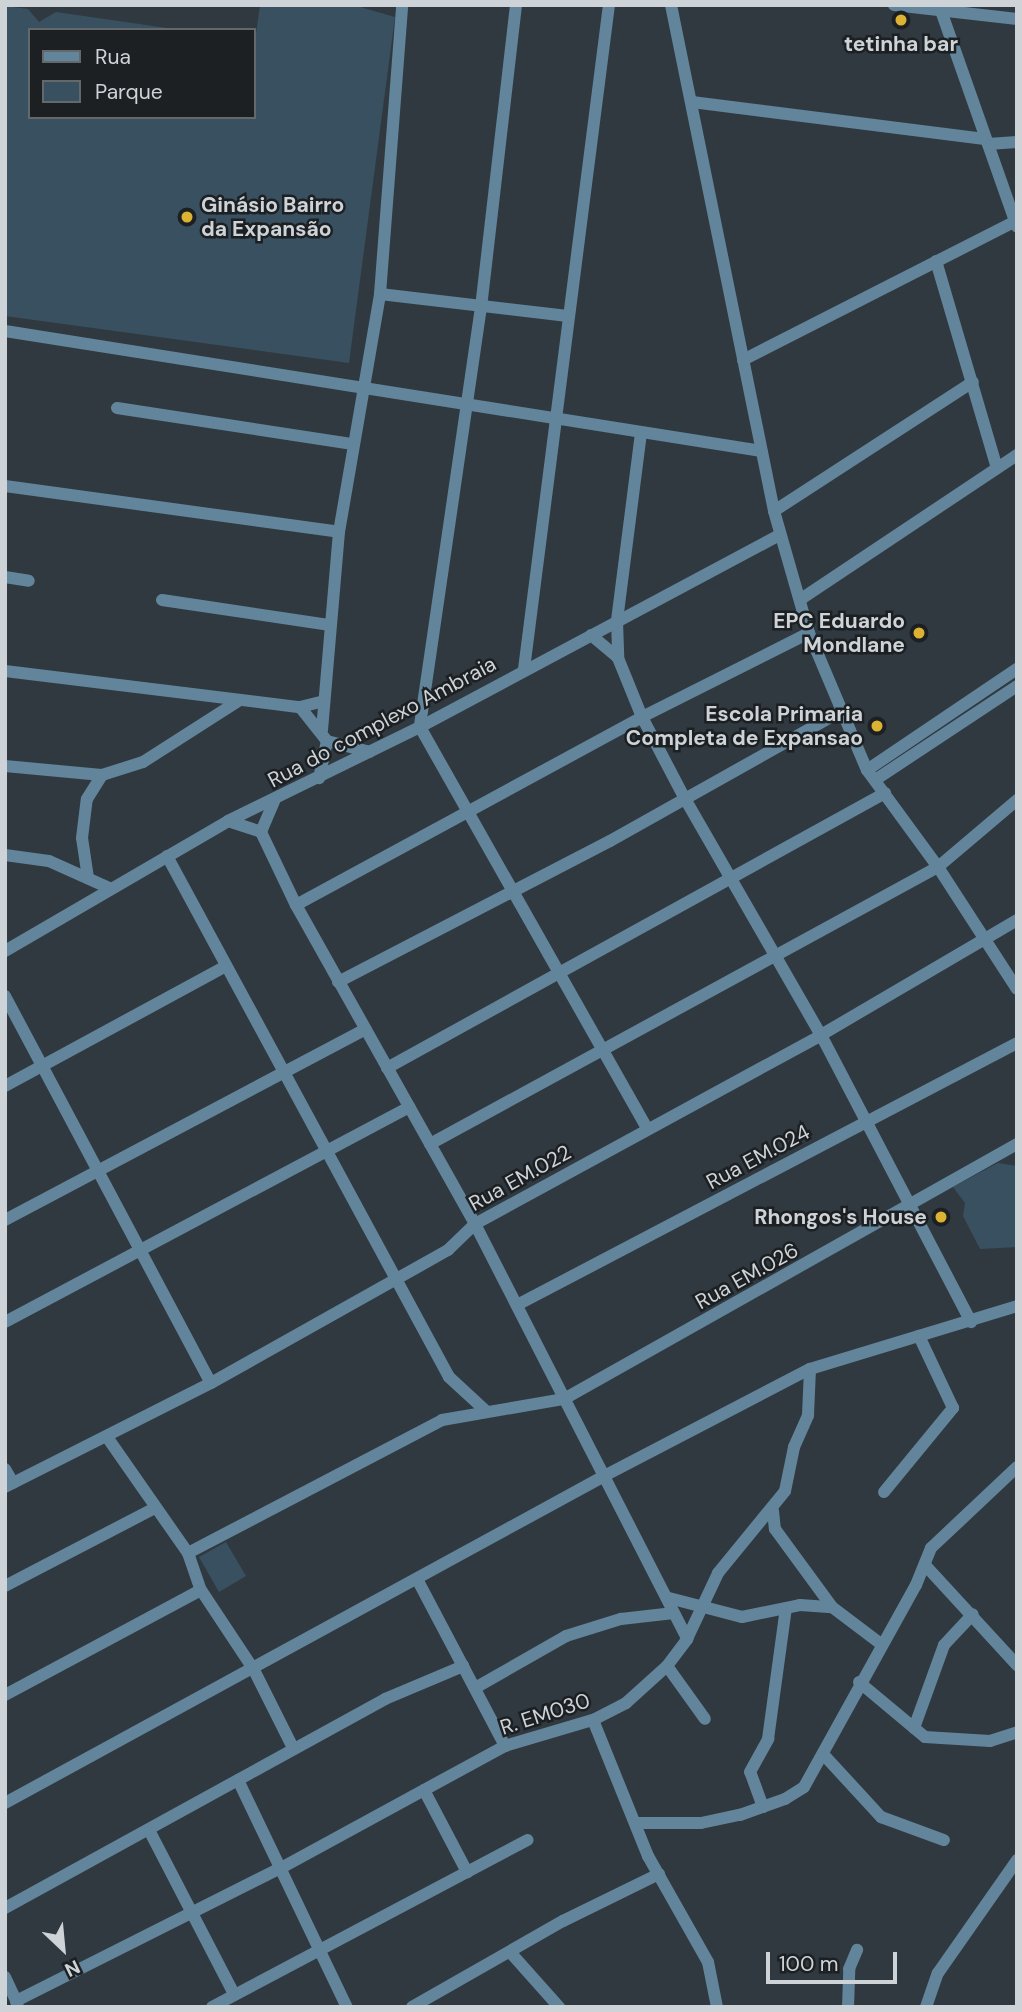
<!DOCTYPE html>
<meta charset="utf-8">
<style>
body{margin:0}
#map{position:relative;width:1022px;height:2012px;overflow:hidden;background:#303940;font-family:"DM Sans",sans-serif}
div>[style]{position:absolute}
.green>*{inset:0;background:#395060}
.minor>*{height:12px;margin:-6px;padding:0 6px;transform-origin:6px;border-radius:6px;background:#62859c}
.dots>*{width:19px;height:19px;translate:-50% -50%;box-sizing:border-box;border:4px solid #1c2023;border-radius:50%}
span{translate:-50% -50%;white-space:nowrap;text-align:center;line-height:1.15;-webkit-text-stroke:5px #1c2023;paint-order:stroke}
.poi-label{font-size:21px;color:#ced3d7;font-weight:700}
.left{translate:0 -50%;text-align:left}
.right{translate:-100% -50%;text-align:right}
.street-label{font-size:21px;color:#ced3d7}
.frame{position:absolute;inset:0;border:7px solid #ced3d7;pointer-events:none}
.legend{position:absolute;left:28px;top:28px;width:228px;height:91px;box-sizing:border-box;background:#1c2023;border:2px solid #63686b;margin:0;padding:9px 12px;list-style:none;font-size:21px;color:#ced3d7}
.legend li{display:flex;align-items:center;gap:14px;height:35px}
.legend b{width:35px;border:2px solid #63686b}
.north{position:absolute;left:28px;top:1914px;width:70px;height:70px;-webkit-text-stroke:5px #1c2023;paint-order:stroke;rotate:154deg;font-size:19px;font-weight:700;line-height:28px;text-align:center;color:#ced3d7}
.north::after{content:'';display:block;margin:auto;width:24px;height:32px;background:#ced3d7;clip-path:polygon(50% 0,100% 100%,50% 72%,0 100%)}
.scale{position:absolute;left:766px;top:1952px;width:131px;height:32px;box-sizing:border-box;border:4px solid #ced3d7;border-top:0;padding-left:9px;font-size:21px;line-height:24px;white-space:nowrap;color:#ced3d7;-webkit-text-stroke:5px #1c2023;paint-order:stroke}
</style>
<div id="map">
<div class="green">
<i style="clip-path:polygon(260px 5px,353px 5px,395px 17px,349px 363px,5px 316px,5px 6px,28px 9px,39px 22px,56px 12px,181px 30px,30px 30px,30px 117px,254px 117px,254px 48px)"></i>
<i style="clip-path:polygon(998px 1163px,1017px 1166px,1017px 1247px,980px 1249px,963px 1216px,965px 1203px,953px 1187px)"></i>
<i style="clip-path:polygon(226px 1542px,246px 1576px,219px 1592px,199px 1557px)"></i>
</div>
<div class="minor">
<i style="left:516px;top:5px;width:304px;rotate:96.6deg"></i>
<i style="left:481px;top:307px;width:424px;rotate:98.3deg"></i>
<i style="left:420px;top:727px;width:462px;rotate:60.5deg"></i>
<i style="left:671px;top:5px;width:516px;rotate:78.49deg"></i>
<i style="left:774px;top:511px;width:127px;rotate:74deg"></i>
<i style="left:809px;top:633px;width:149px;rotate:67.1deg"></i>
<i style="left:867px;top:770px;width:120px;rotate:53.8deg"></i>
<i style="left:938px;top:867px;width:145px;rotate:57.1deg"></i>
<i style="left:894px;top:5px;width:124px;rotate:6.5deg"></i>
<i style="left:939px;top:5px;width:235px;rotate:70.6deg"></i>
<i style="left:692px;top:102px;width:295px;rotate:7.2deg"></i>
<i style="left:988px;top:144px;width:29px;rotate:-4deg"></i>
<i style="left:936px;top:261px;width:216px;rotate:73.6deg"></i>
<i style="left:380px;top:294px;width:189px;rotate:6.7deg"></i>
<i style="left:5px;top:331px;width:766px;rotate:9.01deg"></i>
<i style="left:743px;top:360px;width:304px;rotate:-27deg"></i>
<i style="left:117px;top:408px;width:237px;rotate:8.7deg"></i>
<i style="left:641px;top:433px;width:190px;rotate:97.3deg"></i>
<i style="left:617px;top:621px;width:37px;rotate:88deg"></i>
<i style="left:618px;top:658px;width:64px;rotate:67.9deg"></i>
<i style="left:642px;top:717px;width:90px;rotate:62.3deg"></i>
<i style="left:684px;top:797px;width:275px;rotate:60.1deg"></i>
<i style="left:821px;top:1035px;width:324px;rotate:62.4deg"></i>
<i style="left:5px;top:486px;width:337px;rotate:7.8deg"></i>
<i style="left:774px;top:511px;width:237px;rotate:-33deg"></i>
<i style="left:5px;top:577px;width:24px;rotate:9deg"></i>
<i style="left:801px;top:599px;width:260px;rotate:-33.7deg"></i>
<i style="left:162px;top:600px;width:170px;rotate:8.5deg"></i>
<i style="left:591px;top:635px;width:35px;rotate:40deg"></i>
<i style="left:524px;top:669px;width:669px;rotate:-82.71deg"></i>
<i style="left:5px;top:671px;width:297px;rotate:7deg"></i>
<i style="left:300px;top:707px;width:25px;rotate:-14deg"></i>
<i style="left:300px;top:707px;width:43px;rotate:51.5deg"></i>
<i style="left:327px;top:741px;width:38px;rotate:102deg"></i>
<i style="left:322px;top:730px;width:199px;rotate:-85.1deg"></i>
<i style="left:339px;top:532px;width:242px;rotate:-80.2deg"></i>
<i style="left:380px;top:294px;width:290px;rotate:-85.6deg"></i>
<i style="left:327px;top:741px;width:44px;rotate:14.3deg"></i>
<i style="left:5px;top:766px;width:97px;rotate:5.3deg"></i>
<i style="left:102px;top:775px;width:43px;rotate:-17.6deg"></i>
<i style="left:143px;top:762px;width:115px;rotate:-32.6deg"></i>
<i style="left:867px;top:770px;width:181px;rotate:-34deg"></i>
<i style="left:875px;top:780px;width:170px;rotate:-33.5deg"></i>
<i style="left:228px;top:821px;width:35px;rotate:18deg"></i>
<i style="left:261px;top:832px;width:81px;rotate:64.4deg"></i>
<i style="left:296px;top:905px;width:366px;rotate:60.7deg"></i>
<i style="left:475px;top:1224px;width:466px;rotate:62.9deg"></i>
<i style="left:261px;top:832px;width:34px;rotate:-67deg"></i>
<i style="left:5px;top:855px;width:44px;rotate:7.8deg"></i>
<i style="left:49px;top:861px;width:66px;rotate:24.2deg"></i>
<i style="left:167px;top:856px;width:592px;rotate:61.57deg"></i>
<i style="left:449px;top:1377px;width:50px;rotate:42.6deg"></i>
<i style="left:88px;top:878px;width:40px;rotate:-98.5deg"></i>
<i style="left:82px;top:838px;width:39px;rotate:-83deg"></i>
<i style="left:87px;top:799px;width:28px;rotate:-58deg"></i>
<i style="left:296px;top:905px;width:394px;rotate:-28.5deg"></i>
<i style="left:642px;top:717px;width:187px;rotate:-26.7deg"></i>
<i style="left:5px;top:951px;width:258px;rotate:-30.2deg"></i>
<i style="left:228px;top:821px;width:214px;rotate:-26.1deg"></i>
<i style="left:420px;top:727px;width:408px;rotate:-28.1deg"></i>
<i style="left:338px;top:982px;width:306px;rotate:-27.4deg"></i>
<i style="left:610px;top:841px;width:264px;rotate:-29.3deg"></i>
<i style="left:5px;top:996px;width:438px;rotate:62deg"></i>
<i style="left:387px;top:1068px;width:569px;rotate:-28.91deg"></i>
<i style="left:5px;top:1086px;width:251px;rotate:-28.5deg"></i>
<i style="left:430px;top:1144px;width:579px;rotate:-28.6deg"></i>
<i style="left:938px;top:867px;width:104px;rotate:-40.3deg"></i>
<i style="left:5px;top:1220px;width:408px;rotate:-27.9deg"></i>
<i style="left:517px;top:1305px;width:564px;rotate:-27.65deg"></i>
<i style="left:5px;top:1322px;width:458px;rotate:-28deg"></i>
<i style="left:107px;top:1437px;width:141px;rotate:55.1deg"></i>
<i style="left:188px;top:1553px;width:39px;rotate:71deg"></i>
<i style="left:201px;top:1590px;width:96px;rotate:56.5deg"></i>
<i style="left:254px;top:1670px;width:87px;rotate:63.4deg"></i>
<i style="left:5px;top:1469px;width:16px;rotate:60deg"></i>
<i style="left:5px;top:1487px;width:231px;rotate:-26.8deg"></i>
<i style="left:211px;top:1383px;width:272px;rotate:-29.3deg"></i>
<i style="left:448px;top:1250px;width:37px;rotate:-44deg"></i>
<i style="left:475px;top:1224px;width:394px;rotate:-28.6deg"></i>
<i style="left:821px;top:1035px;width:227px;rotate:-30.4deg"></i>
<i style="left:884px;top:1492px;width:109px;rotate:-50.6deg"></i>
<i style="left:953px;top:1408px;width:80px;rotate:-115.3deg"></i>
<i style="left:773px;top:1511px;width:18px;rotate:84deg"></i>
<i style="left:775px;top:1529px;width:97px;rotate:53.8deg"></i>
<i style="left:832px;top:1607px;width:61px;rotate:37.1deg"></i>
<i style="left:188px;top:1553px;width:287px;rotate:-27.6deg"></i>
<i style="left:442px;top:1420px;width:124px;rotate:-9.8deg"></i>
<i style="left:564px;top:1399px;width:520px;rotate:-29.38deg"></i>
<i style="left:925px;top:1565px;width:136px;rotate:47.4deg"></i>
<i style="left:417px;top:1579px;width:189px;rotate:62.2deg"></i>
<i style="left:5px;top:1586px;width:169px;rotate:-27.5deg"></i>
<i style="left:669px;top:1598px;width:75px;rotate:14.6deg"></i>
<i style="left:742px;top:1617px;width:59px;rotate:-11.7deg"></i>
<i style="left:800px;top:1605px;width:32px;rotate:4deg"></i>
<i style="left:667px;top:1666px;width:65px;rotate:54.4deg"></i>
<i style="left:859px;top:1682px;width:86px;rotate:39.8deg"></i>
<i style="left:925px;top:1737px;width:65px;rotate:3.5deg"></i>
<i style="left:990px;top:1741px;width:28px;rotate:-18deg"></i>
<i style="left:475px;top:1688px;width:105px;rotate:-29.7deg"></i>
<i style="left:566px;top:1636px;width:58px;rotate:-17.2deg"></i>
<i style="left:621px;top:1619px;width:53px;rotate:-6.5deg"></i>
<i style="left:5px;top:1695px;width:222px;rotate:-28.2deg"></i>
<i style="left:593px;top:1720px;width:147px;rotate:68deg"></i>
<i style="left:648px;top:1856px;width:122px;rotate:60.5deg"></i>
<i style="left:708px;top:1962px;width:46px;rotate:78.7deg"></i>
<i style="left:914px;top:1728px;width:88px;rotate:-70.1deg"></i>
<i style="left:944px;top:1645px;width:42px;rotate:-46.9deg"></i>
<i style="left:823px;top:1754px;width:86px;rotate:47.4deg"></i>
<i style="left:881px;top:1817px;width:67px;rotate:20.1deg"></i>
<i style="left:238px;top:1780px;width:252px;rotate:64.4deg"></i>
<i style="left:424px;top:1790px;width:93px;rotate:62.3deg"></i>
<i style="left:5px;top:1803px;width:685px;rotate:-28.62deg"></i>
<i style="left:606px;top:1475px;width:230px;rotate:-27.5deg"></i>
<i style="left:763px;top:1807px;width:37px;rotate:-110deg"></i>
<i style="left:750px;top:1772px;width:38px;rotate:-61deg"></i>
<i style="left:768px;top:1739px;width:132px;rotate:-82.2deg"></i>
<i style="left:636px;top:1823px;width:65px"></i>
<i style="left:701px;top:1823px;width:40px;rotate:-12deg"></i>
<i style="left:740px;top:1815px;width:48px;rotate:-19.6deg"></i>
<i style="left:785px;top:1799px;width:22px;rotate:-32deg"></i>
<i style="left:804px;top:1787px;width:231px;rotate:-61deg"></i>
<i style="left:916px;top:1585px;width:40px;rotate:-68deg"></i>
<i style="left:931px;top:1548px;width:118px;rotate:-43.3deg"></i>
<i style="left:149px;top:1830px;width:185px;rotate:62.6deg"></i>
<i style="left:5px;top:1908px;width:434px;rotate:-28.8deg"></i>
<i style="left:385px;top:1699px;width:85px;rotate:-22.9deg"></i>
<i style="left:510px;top:1952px;width:74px;rotate:48.3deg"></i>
<i style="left:5px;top:1977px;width:26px;rotate:65deg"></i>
<i style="left:18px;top:2007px;width:6px;rotate:-108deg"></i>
<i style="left:16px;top:2001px;width:297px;rotate:-26.7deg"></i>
<i style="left:281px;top:1868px;width:255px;rotate:-28.6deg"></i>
<i style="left:505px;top:1746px;width:92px;rotate:-16.5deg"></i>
<i style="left:593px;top:1720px;width:37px;rotate:-27deg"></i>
<i style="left:626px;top:1703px;width:55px;rotate:-42.1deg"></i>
<i style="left:667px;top:1666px;width:34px;rotate:-53deg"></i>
<i style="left:687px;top:1639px;width:73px;rotate:-64.8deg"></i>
<i style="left:718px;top:1573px;width:106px;rotate:-50.7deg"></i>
<i style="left:785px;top:1491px;width:45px;rotate:-78.4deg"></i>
<i style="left:794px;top:1447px;width:35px;rotate:-66deg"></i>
<i style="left:808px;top:1415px;width:46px;rotate:-87.5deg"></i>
<i style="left:810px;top:1369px;width:216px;rotate:-16.9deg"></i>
<i style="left:212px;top:2007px;width:357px;rotate:-27.9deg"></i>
<i style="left:412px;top:2007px;width:174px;rotate:-29.7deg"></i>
<i style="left:563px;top:1921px;width:107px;rotate:-26.1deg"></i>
<i style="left:848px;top:2007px;width:38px;rotate:-88deg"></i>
<i style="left:849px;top:1969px;width:21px;rotate:-67deg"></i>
<i style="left:926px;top:2007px;width:36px;rotate:-71deg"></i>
<i style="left:938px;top:1973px;width:138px;rotate:-55deg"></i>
</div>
<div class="dots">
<i style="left:901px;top:20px;background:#dcb233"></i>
<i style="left:187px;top:217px;background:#dcb233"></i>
<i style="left:919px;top:633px;background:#dcb233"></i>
<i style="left:877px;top:726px;background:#dcb233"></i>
<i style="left:941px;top:1217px;background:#dcb233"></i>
</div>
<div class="poi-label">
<span style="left:901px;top:44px">tetinha bar</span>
<span class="left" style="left:201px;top:217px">Ginásio Bairro<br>da Expansão</span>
<span class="right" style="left:905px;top:633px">EPC Eduardo<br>Mondlane</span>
<span class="right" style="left:863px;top:726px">Escola Primaria<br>Completa de Expansao</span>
<span class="right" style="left:927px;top:1217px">Rhongos's House</span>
</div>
<div class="street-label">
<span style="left:382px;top:722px;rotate:-28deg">Rua do complexo Ambraia</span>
<span style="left:758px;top:1157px;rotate:-28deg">Rua EM.024</span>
<span style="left:520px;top:1178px;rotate:-29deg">Rua EM.022</span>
<span style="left:747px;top:1276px;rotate:-29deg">Rua EM.026</span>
<span style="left:545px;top:1714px;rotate:-18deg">R. EM030</span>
</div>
<div class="frame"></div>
<ul class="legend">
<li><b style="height:9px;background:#62859c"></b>Rua</li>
<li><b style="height:19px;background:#395060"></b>Parque</li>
</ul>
<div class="north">N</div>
<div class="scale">100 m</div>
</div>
